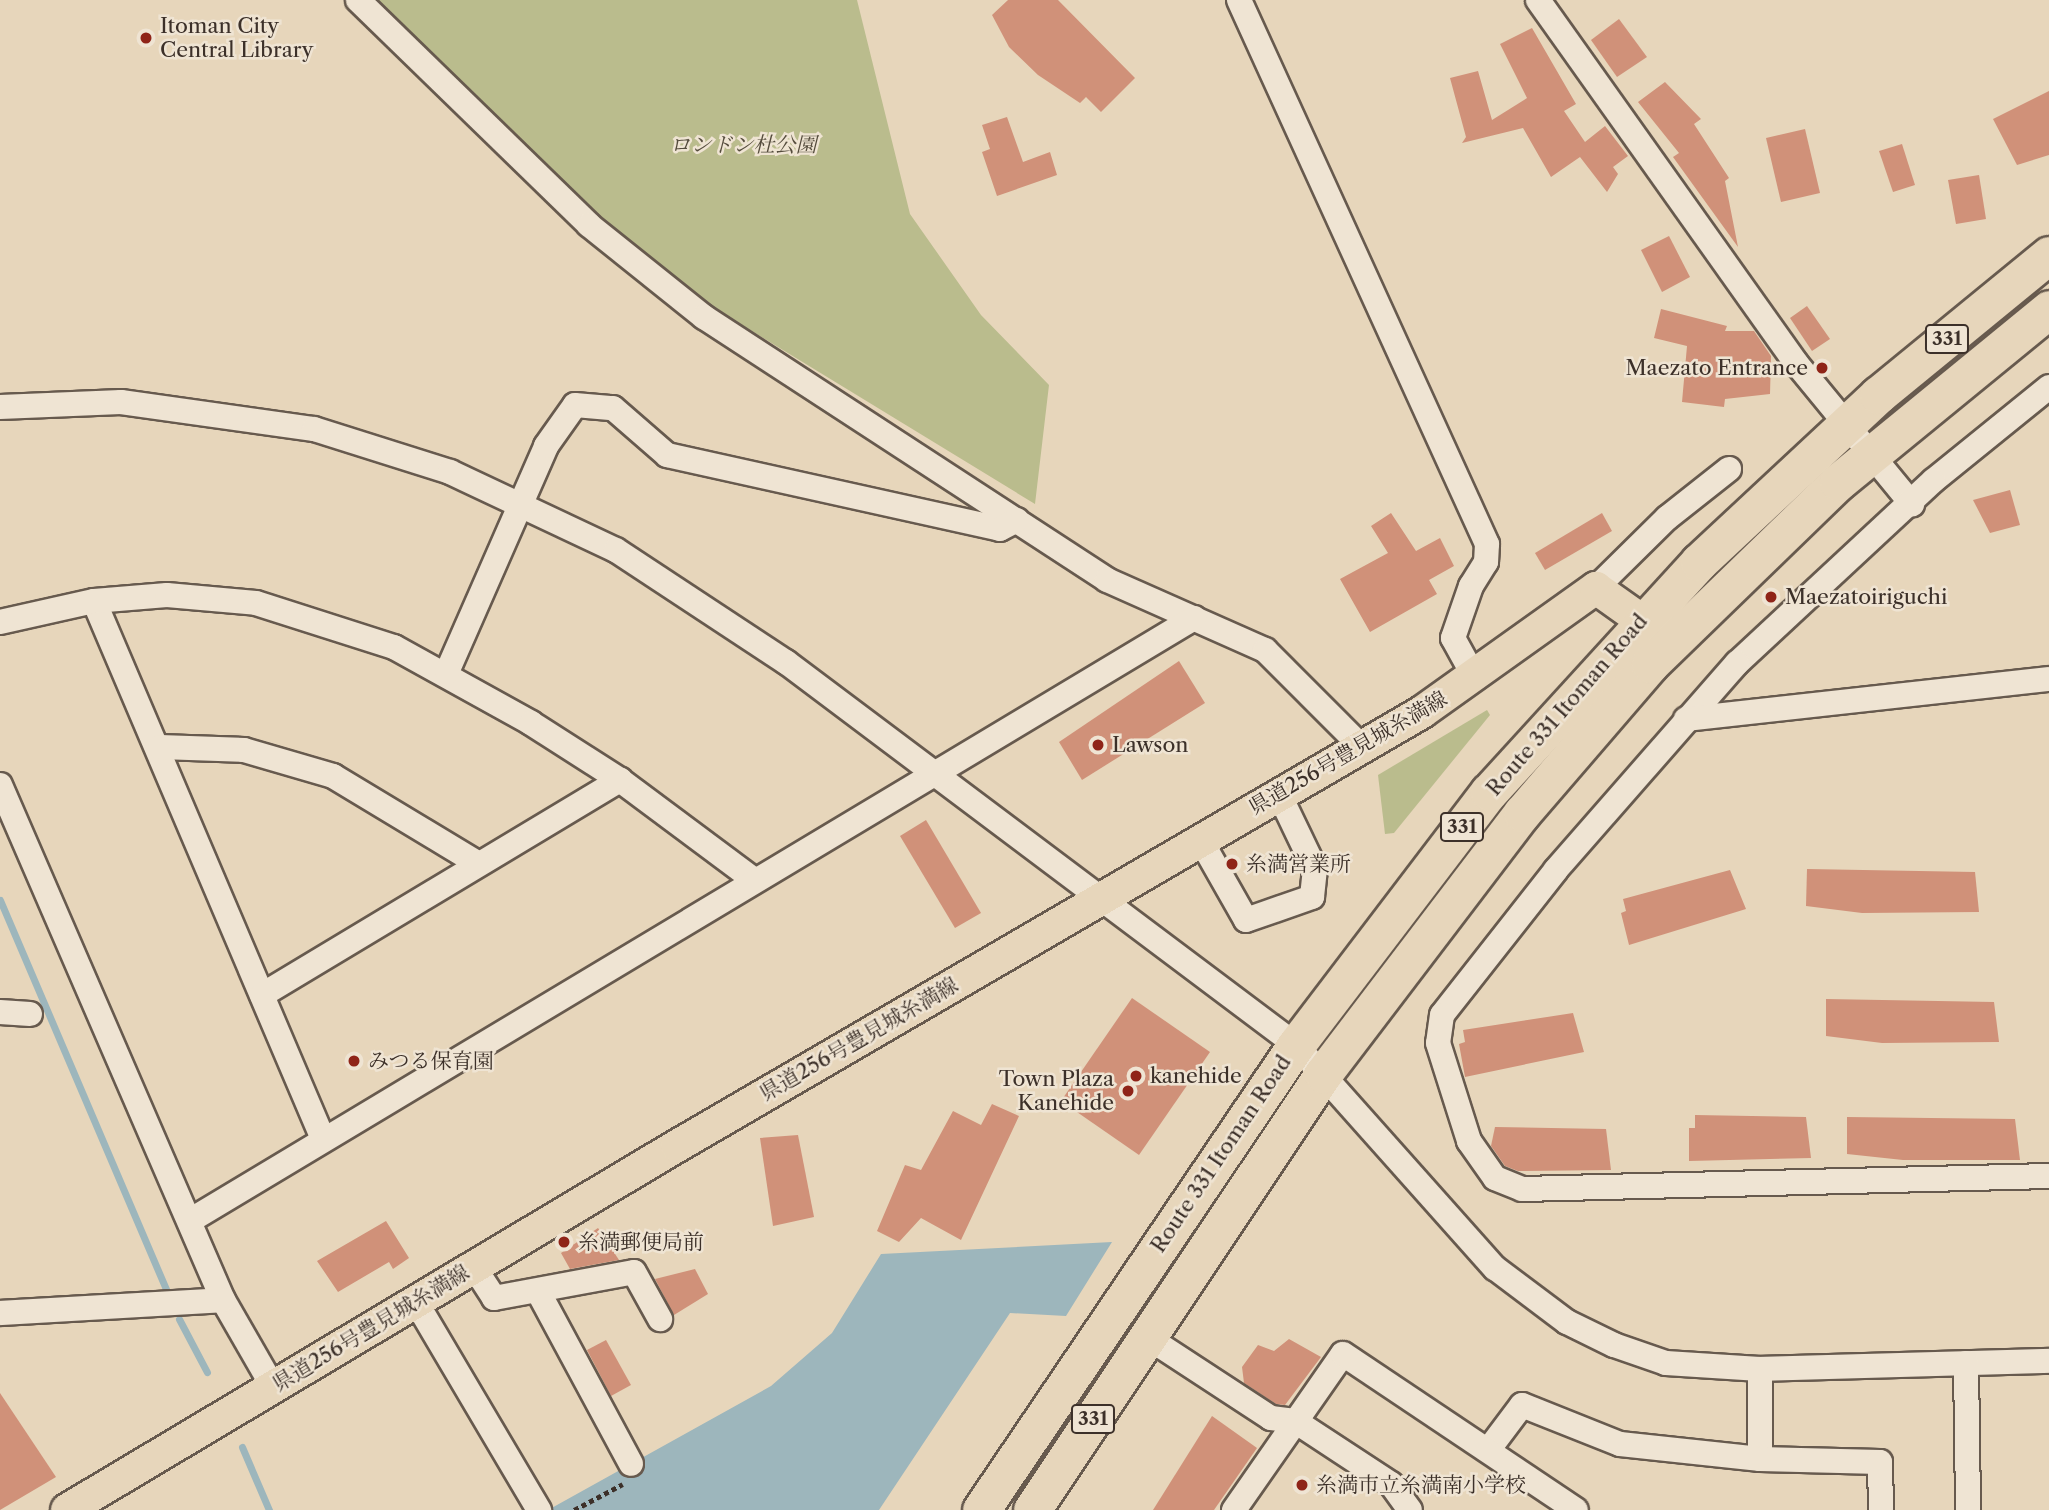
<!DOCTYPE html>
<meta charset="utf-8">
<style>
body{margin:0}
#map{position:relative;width:2049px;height:1510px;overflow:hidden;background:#e7d6bb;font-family:"Libre Caslon Text","Noto Serif JP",serif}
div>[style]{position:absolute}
.green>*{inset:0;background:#babc8d}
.water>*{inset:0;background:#9db6bc}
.stream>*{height:7px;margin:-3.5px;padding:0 3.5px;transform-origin:3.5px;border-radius:3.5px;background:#9db6bc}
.building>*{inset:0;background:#d09179}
.path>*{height:4.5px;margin-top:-2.25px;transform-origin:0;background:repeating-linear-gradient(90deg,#3c3029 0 5px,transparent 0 8.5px)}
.roads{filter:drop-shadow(2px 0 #675a4e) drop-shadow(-2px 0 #675a4e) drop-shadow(0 2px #675a4e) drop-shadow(0 -2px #675a4e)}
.minor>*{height:24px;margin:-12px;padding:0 12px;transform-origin:12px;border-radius:12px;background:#efe4d3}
.major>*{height:32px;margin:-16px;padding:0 16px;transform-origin:16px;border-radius:16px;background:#e7d6bb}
.highway>*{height:37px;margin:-18.5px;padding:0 18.5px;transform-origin:18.5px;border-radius:18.5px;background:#e7d6bb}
.dots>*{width:19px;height:19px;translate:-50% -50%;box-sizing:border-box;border:4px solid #efe4d3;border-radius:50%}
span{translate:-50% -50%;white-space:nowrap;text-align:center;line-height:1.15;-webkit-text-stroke:5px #efe4d3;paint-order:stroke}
.shield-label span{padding:2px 5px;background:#efe4d3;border:2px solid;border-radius:5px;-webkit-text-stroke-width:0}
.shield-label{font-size:19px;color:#3c3029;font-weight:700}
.poi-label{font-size:21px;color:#3c3029}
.left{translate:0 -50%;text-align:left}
.right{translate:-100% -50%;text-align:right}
.park-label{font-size:21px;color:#554c3d;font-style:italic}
.street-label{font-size:21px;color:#3c3029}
</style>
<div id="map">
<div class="green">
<i style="clip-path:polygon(371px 0,857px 0,910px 214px,981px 315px,1049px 385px,1035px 504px,714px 308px,543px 170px)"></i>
<i style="clip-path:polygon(1487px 710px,1490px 715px,1394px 833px,1385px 834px,1378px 775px)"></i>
</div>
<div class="water">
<i style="clip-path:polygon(1112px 1242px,1066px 1316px,1010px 1313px,879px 1510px,548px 1510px,771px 1386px,832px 1333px,881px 1254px)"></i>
</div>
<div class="stream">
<i style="left:0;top:900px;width:434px;rotate:66.9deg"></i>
<i style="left:179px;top:1319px;width:60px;rotate:62.2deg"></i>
<i style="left:242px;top:1447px;width:69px;rotate:66.8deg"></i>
</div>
<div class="building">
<i style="clip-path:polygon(1008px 0,1058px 0,1135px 78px,1101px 112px,1086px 97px,1080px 103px,1038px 75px,1009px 47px,992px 15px)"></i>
<i style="clip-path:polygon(1619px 19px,1647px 57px,1617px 77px,1591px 40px)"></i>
<i style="clip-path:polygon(1532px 28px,1576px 104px,1564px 111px,1585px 142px,1605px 126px,1628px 156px,1613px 167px,1618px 174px,1607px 192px,1580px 157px,1551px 177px,1523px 128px,1462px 143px,1466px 137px,1450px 78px,1478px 71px,1492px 120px,1527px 98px,1500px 44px)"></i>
<i style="clip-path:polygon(1665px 82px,1701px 119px,1694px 124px,1729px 178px,1725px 181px,1738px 247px,1673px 157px,1679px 153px,1638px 102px)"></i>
<i style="clip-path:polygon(2049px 91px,2049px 155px,2017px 165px,1993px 119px)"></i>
<i style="clip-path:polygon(1007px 117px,1023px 162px,1050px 152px,1057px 175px,997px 196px,982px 152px,990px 149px,982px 125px)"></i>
<i style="clip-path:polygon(1805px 129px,1820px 193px,1781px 202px,1766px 138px)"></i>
<i style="clip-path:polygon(1902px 144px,1915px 185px,1893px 192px,1879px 151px)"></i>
<i style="clip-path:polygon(1979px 175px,1986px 219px,1956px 224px,1948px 180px)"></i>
<i style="clip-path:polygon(1669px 236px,1690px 277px,1662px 292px,1641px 250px)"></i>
<i style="clip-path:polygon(1807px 306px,1830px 339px,1812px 351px,1790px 318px)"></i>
<i style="clip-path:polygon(1661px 309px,1727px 326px,1725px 331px,1754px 331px,1771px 356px,1770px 394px,1725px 399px,1724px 407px,1682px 402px,1687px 346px,1654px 338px)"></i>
<i style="clip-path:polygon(2010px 490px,2020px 525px,1990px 533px,1973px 500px)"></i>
<i style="clip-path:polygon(1391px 513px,1416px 551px,1440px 538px,1454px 566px,1429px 580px,1437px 594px,1370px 632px,1340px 579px,1388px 553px,1371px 526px)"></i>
<i style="clip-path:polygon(1602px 513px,1612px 531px,1545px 570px,1535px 553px)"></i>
<i style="clip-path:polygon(1179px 661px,1205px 703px,1082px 780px,1059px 742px)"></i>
<i style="clip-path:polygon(926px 820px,981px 913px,955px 928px,900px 836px)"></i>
<i style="clip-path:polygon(1807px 869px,1975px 872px,1979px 912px,1862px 913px,1806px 906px)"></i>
<i style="clip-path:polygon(1730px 870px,1746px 909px,1629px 945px,1621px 913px,1626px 911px,1623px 899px)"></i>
<i style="clip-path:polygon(1132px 998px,1210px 1052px,1139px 1155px,1061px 1101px)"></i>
<i style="clip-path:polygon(1826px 999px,1994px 1002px,1999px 1042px,1882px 1043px,1826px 1036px)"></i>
<i style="clip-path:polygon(1573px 1013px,1584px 1052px,1465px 1077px,1459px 1044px,1465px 1042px,1463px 1030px)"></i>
<i style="clip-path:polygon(992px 1104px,1019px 1116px,961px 1240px,921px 1218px,899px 1242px,877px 1231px,905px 1165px,921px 1170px,953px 1111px,981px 1125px)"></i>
<i style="clip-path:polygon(1695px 1115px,1806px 1117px,1811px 1158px,1689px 1161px,1689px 1128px,1695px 1128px)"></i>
<i style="clip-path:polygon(1847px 1117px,2015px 1119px,2020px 1160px,1903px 1160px,1847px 1154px)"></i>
<i style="clip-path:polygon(1495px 1127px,1606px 1129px,1611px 1170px,1518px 1171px,1505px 1166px,1491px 1146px)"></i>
<i style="clip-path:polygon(798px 1135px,814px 1217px,773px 1226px,760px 1138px)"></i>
<i style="clip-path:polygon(386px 1221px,409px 1258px,393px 1269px,389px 1262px,338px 1292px,317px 1261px)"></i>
<i style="clip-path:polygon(598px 1228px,619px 1260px,570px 1269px,561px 1253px)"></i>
<i style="clip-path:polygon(695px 1269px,708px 1294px,674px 1315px,655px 1279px)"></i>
<i style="clip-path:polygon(1289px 1339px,1321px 1357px,1285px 1405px,1276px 1404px,1244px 1383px,1242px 1367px,1258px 1345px,1274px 1351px)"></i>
<i style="clip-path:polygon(606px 1340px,631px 1385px,611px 1396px,587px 1350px)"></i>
<i style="clip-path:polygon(0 1393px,56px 1477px,0 1510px)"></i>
<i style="clip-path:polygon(1212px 1416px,1257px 1448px,1214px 1510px,1153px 1510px)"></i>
</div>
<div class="path">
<i style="left:574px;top:1510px;width:55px;rotate:-28deg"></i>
</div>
<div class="roads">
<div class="minor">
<i style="left:358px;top:0;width:322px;rotate:44.2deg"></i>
<i style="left:589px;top:225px;width:147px;rotate:38.7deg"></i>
<i style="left:704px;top:317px;width:481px;rotate:33.1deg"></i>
<i style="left:1107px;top:580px;width:173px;rotate:23.9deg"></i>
<i style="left:1265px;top:650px;width:136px;rotate:45deg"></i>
<i style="left:1239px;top:0;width:598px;rotate:65.49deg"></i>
<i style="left:1487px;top:544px;width:18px;rotate:93deg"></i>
<i style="left:1486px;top:562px;width:28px;rotate:122deg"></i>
<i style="left:1471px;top:586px;width:55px;rotate:109.1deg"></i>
<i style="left:1453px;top:638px;width:46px;rotate:61.2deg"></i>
<i style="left:1538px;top:0;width:445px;rotate:54.6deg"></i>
<i style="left:1796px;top:363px;width:183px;rotate:50.6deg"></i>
<i style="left:2049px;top:387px;width:149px;rotate:141deg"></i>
<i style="left:1933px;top:481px;width:267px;rotate:137.1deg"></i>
<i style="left:1737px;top:663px;width:275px;rotate:131.2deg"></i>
<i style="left:1556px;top:870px;width:184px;rotate:128.2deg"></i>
<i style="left:1442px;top:1015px;width:28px;rotate:98deg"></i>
<i style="left:1438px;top:1043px;width:103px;rotate:72.4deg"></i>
<i style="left:1469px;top:1141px;width:45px;rotate:54.9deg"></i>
<i style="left:1495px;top:1178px;width:29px;rotate:22deg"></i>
<i style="left:1522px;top:1189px;width:527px;rotate:-1.41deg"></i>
<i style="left:0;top:407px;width:121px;rotate:-2.4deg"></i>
<i style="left:121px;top:402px;width:195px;rotate:8deg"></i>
<i style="left:314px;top:429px;width:143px;rotate:17.5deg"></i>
<i style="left:450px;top:472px;width:183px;rotate:25.2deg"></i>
<i style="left:616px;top:550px;width:204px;rotate:33.4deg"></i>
<i style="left:786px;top:662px;width:638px;rotate:36.91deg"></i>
<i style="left:1296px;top:1045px;width:299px;rotate:48.3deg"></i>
<i style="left:1495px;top:1268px;width:90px;rotate:36.9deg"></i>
<i style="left:1567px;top:1322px;width:52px;rotate:26.1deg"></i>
<i style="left:1614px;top:1345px;width:55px;rotate:19.1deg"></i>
<i style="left:1666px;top:1363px;width:94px;rotate:3.7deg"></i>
<i style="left:1760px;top:1369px;width:289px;rotate:-1.6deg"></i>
<i style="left:1596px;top:588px;width:100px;rotate:-44.6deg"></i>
<i style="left:1667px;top:518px;width:79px;rotate:-38.3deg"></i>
<i style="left:94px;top:601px;width:585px;rotate:66.94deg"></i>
<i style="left:0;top:622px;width:96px;rotate:-12.6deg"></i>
<i style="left:94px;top:601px;width:73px;rotate:-4.7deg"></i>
<i style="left:167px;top:595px;width:89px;rotate:5.1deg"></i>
<i style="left:256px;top:603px;width:145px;rotate:17.7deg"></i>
<i style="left:394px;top:647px;width:157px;rotate:29deg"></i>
<i style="left:531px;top:723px;width:106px;rotate:32.6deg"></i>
<i style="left:620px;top:780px;width:166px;rotate:36.7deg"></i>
<i style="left:447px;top:672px;width:247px;rotate:-66.3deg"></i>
<i style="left:546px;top:446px;width:50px;rotate:-54.7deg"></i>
<i style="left:575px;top:405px;width:38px;rotate:5deg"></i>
<i style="left:613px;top:408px;width:72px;rotate:41deg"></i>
<i style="left:667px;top:455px;width:341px;rotate:12.5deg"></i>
<i style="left:1000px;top:529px;width:19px;rotate:-28deg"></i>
<i style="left:1686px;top:719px;width:365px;rotate:-6.3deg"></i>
<i style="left:160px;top:747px;width:84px;rotate:2deg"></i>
<i style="left:244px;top:750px;width:93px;rotate:16.3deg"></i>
<i style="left:333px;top:776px;width:168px;rotate:31.1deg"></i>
<i style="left:0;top:785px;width:561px;rotate:66.59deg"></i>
<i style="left:223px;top:1300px;width:100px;rotate:60.1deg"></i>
<i style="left:1200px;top:839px;width:93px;rotate:60.4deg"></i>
<i style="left:1246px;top:920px;width:70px;rotate:-19.2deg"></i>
<i style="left:1312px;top:897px;width:28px;rotate:-84deg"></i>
<i style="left:1315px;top:869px;width:83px;rotate:-115.6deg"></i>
<i style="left:262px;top:995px;width:418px;rotate:-31deg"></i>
<i style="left:0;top:1012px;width:30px;rotate:4deg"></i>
<i style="left:191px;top:1220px;width:1170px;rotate:-30.97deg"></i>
<i style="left:474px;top:1267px;width:37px;rotate:57deg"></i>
<i style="left:494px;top:1298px;width:142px;rotate:-10.5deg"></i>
<i style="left:634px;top:1272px;width:54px;rotate:61deg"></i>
<i style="left:539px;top:1293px;width:194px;rotate:61.7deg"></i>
<i style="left:416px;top:1302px;width:242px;rotate:59.4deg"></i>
<i style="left:0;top:1313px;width:223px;rotate:-3.3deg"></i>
<i style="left:1147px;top:1337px;width:148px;rotate:33.2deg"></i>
<i style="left:1271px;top:1418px;width:24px;rotate:7deg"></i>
<i style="left:1295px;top:1421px;width:115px;rotate:33.3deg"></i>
<i style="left:1391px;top:1484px;width:32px;rotate:54deg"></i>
<i style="left:1966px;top:1363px;width:147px;rotate:89.2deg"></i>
<i style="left:1760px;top:1369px;width:90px;rotate:90deg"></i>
<i style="left:1489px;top:1449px;width:55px;rotate:-53.1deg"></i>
<i style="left:1522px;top:1405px;width:105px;rotate:21.7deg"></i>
<i style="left:1620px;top:1444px;width:141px;rotate:6.1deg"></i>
<i style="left:1760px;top:1459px;width:120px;rotate:1.4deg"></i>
<i style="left:1880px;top:1462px;width:48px;rotate:88.8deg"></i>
<i style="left:1234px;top:1510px;width:190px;rotate:-55.1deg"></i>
<i style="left:1343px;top:1354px;width:280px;rotate:33.8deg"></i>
</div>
<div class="major">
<i style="left:67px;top:1510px;width:710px;rotate:-30.83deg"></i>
<i style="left:677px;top:1146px;width:862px;rotate:-30.22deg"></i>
<i style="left:1422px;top:712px;width:214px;rotate:-35.5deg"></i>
<i style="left:1596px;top:588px;width:55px;rotate:35.4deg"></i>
</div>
<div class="highway">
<i style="left:981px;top:1510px;width:562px;rotate:-55.89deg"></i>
<i style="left:1296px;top:1045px;width:318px;rotate:-52.7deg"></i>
<i style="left:1489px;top:792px;width:311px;rotate:-47.6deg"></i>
<i style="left:1699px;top:562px;width:245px;rotate:-43deg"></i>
<i style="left:1878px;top:395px;width:221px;rotate:-39.3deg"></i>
<i style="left:1032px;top:1510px;width:524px;rotate:-56.28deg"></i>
<i style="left:1323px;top:1074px;width:328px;rotate:-52.7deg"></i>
<i style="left:1522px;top:813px;width:196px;rotate:-49.3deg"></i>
<i style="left:1650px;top:664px;width:262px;rotate:-44.1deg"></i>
<i style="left:1838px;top:482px;width:273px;rotate:-39.3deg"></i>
</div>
</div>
<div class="dots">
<i style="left:146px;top:38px;background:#8f2418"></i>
<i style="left:1822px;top:368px;background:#8f2418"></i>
<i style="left:1771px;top:597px;background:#8f2418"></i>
<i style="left:1098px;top:745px;background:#8f2418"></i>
<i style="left:1232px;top:864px;background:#8f2418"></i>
<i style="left:354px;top:1061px;background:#8f2418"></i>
<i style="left:1136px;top:1076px;background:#8f2418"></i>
<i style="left:1128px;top:1091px;background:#8f2418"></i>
<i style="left:564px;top:1242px;background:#8f2418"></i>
<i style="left:1302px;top:1485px;background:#8f2418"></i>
</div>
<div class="shield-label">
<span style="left:1947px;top:339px">331</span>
<span style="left:1462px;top:827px">331</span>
<span style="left:1093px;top:1419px">331</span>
</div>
<div class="poi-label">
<span class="left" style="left:160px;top:38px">Itoman City<br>Central Library</span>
<span class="right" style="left:1808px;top:368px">Maezato Entrance</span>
<span class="left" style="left:1785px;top:597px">Maezatoiriguchi</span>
<span class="left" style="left:1112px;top:745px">Lawson</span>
<span class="left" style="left:1246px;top:864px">糸満営業所</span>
<span class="left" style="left:368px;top:1061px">みつる保育園</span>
<span class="left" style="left:1150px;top:1076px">kanehide</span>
<span class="right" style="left:1114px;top:1091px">Town Plaza<br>Kanehide</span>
<span class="left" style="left:578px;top:1242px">糸満郵便局前</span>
<span class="left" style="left:1316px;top:1485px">糸満市立糸満南小学校</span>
</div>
<div class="park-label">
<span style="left:743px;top:145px">ロンドン杜公園</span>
</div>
<div class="street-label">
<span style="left:1567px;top:705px;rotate:-49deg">Route 331 Itoman Road</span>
<span style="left:1348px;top:753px;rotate:-30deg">県道256号豊見城糸満線</span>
<span style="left:859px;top:1039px;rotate:-30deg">県道256号豊見城糸満線</span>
<span style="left:1221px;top:1154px;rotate:-56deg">Route 331 Itoman Road</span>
<span style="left:371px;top:1328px;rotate:-31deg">県道256号豊見城糸満線</span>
</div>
</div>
